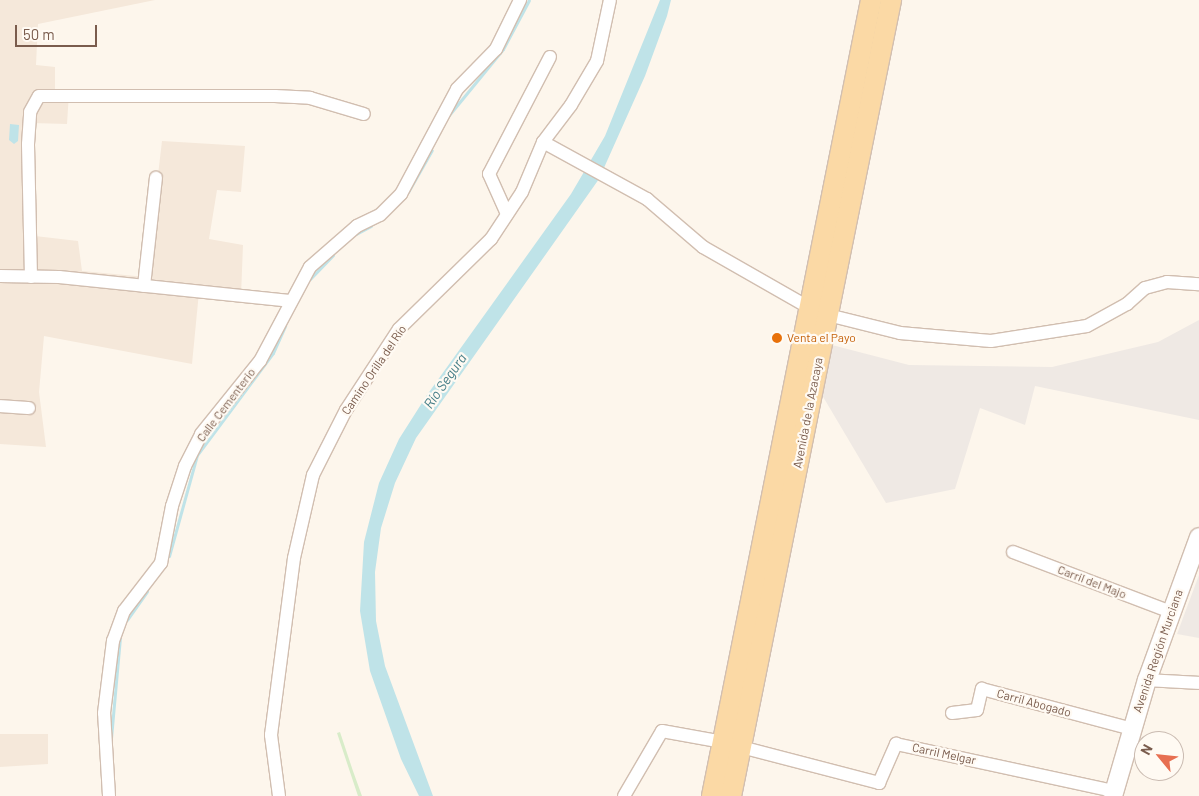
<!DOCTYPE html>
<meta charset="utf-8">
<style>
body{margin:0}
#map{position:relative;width:1199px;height:796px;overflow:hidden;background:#fdf6ec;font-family:Barlow,sans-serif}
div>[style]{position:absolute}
.residential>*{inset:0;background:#f5e8da}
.industrial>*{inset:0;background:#efe9e4}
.green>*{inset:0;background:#d8ecc9}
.water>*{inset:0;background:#bfe3e8}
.stream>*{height:3px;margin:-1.5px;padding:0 1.5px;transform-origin:1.5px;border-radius:1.5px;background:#bfe3e8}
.roads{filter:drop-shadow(1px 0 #d1beb0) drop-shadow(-1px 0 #d1beb0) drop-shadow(0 1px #d1beb0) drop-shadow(0 -1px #d1beb0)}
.street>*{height:12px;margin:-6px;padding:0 6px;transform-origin:6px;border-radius:6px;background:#fff}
.secondary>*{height:18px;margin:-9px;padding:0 9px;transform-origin:9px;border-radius:9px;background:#fff}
.primary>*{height:20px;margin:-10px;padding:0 10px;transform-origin:10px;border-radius:10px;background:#fbd9a5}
.dots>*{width:14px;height:14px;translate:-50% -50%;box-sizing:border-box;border:2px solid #fffaf3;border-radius:50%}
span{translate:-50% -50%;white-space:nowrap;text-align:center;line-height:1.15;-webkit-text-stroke:4.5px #fffaf3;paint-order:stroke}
.food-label{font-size:12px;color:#c56008}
.left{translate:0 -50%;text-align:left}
.street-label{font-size:12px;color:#7a5c4d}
.water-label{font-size:14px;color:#437c86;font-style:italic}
.north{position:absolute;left:1134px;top:731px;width:50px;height:50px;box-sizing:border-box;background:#fffaf3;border:1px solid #cabbb1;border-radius:50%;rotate:298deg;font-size:14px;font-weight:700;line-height:20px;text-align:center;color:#7a5c4d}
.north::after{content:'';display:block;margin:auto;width:18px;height:22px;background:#e76f51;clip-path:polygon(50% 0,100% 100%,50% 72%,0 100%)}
.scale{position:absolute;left:15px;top:25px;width:82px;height:22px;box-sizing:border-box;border:2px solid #7a5c4d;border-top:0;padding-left:6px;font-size:15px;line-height:18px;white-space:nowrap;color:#7a5c4d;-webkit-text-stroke:4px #fffaf3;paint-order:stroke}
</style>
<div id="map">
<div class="residential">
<i style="clip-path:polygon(0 0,155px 0,38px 24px,36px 65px,55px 67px,55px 91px,69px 93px,67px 124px,32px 123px,35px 236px,78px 241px,82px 271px,146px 277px,162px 141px,245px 146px,241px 192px,217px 190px,209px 239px,243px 245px,241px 296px,199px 292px,192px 364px,44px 336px,39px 392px,46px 447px,0 444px)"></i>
<i style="clip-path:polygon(0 734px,48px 734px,48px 764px,0 767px)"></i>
</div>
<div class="industrial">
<i style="clip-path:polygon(1199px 320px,1199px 420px,1035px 386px,1025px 425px,980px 408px,955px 489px,886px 503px,822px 395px,832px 345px,909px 365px,1052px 367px,1158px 342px)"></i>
<i style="clip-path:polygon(1199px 575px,1199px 638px,1177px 634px)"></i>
</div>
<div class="green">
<i style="clip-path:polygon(340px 732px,353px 771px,362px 796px,358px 796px,337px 733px)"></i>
</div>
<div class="water">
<i style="clip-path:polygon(660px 0,671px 0,667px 16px,645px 76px,599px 179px,416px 438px,395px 483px,381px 528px,375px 572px,376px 621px,385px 666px,433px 796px,419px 796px,401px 759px,370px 671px,360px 611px,364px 542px,379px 483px,399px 439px,427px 395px,571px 194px,605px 136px)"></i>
<i style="clip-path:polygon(10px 124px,19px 125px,18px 141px,14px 144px,9px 140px)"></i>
</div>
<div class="stream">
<i style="left:449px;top:115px;width:85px;rotate:-50.7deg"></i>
<i style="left:503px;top:49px;width:55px;rotate:-62deg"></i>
<i style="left:408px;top:192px;width:48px;rotate:-60.3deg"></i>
<i style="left:356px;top:234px;width:17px;rotate:-28deg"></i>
<i style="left:310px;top:279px;width:33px;rotate:-46deg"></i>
<i style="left:169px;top:556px;width:105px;rotate:-74.5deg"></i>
<i style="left:197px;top:455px;width:127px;rotate:-53.3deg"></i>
<i style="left:273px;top:353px;width:30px;rotate:-66deg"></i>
<i style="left:127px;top:620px;width:35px;rotate:-55deg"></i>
<i style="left:111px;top:738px;width:101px;rotate:-84.9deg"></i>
</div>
<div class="roads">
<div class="street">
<i style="left:543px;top:142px;width:119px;rotate:28.7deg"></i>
<i style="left:647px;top:199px;width:74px;rotate:40.6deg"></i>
<i style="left:703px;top:247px;width:123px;rotate:29.7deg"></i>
<i style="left:507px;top:214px;width:44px;rotate:-114.2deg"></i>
<i style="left:489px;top:174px;width:132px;rotate:-62.5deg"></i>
<i style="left:0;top:276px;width:59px;rotate:1deg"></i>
<i style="left:59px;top:277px;width:232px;rotate:5.9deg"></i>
<i style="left:31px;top:277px;width:133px;rotate:-91.3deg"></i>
<i style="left:28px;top:144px;width:32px;rotate:-86deg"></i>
<i style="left:30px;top:112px;width:18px;rotate:-61deg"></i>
<i style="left:39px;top:96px;width:236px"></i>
<i style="left:275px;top:96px;width:35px;rotate:3deg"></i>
<i style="left:310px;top:98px;width:56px;rotate:16.5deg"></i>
<i style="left:144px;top:286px;width:109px;rotate:-83.7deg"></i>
<i style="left:828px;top:315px;width:74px;rotate:14deg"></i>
<i style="left:900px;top:333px;width:91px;rotate:5deg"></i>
<i style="left:991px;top:341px;width:97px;rotate:-8.9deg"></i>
<i style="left:1087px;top:326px;width:46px;rotate:-28.8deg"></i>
<i style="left:1127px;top:304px;width:24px;rotate:-42deg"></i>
<i style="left:1145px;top:288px;width:23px;rotate:-15deg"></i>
<i style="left:1167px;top:282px;width:32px;rotate:4deg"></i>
<i style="left:0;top:406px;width:29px;rotate:4deg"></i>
<i style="left:1013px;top:552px;width:169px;rotate:20.8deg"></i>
<i style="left:1147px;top:680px;width:52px;rotate:3.3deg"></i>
<i style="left:952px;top:713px;width:25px;rotate:-7deg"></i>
<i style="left:977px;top:710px;width:22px;rotate:-77deg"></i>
<i style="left:982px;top:689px;width:155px;rotate:14.9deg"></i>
<i style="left:741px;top:747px;width:143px;rotate:14.6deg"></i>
<i style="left:879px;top:783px;width:43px;rotate:-66.4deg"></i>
<i style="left:896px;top:744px;width:223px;rotate:12.2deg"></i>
<i style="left:109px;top:796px;width:83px;rotate:-93.4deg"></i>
<i style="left:104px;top:713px;width:73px;rotate:-82.9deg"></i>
<i style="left:113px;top:641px;width:32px;rotate:-70deg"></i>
<i style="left:124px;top:611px;width:61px;rotate:-52.4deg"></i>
<i style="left:161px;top:563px;width:58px;rotate:-79.1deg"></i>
<i style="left:172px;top:506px;width:42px;rotate:-72deg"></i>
<i style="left:185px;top:466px;width:36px;rotate:-63deg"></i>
<i style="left:201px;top:434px;width:94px;rotate:-51.1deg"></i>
<i style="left:260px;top:361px;width:106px;rotate:-62deg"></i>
<i style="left:310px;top:267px;width:62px;rotate:-41.1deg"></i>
<i style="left:357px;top:226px;width:25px;rotate:-26deg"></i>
<i style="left:380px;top:215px;width:30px;rotate:-45deg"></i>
<i style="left:401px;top:194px;width:119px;rotate:-61.9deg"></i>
<i style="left:457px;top:89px;width:56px;rotate:-45.7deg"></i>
<i style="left:496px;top:49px;width:55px;rotate:-63.9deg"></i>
<i style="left:279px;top:796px;width:62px;rotate:-97.5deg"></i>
<i style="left:271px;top:735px;width:178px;rotate:-82.6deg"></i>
<i style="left:294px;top:558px;width:85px;rotate:-77.1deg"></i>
<i style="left:313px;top:475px;width:73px;rotate:-63.1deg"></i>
<i style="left:346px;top:410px;width:97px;rotate:-56.8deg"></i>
<i style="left:399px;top:329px;width:129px;rotate:-44.4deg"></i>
<i style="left:491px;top:239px;width:56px;rotate:-56.6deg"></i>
<i style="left:522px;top:192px;width:54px;rotate:-67.2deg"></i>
<i style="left:543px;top:142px;width:46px;rotate:-52.9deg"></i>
<i style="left:571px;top:105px;width:51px;rotate:-59.4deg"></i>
<i style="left:597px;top:61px;width:62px;rotate:-78deg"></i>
<i style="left:624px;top:796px;width:75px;rotate:-59.7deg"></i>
<i style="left:662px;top:731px;width:62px;rotate:10.2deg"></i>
</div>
<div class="secondary">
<i style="left:1113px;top:796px;width:121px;rotate:-73.7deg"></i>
<i style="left:1147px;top:680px;width:152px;rotate:-70deg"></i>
</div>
<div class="primary">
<i style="left:712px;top:796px;width:812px;rotate:-78.7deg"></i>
<i style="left:731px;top:796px;width:812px;rotate:-78.63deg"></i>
</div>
</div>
<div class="dots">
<i style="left:777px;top:338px;background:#e8710a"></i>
</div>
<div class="food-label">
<span class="left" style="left:787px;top:338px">Venta el Payo</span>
</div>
<div class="street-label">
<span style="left:374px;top:370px;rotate:-56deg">Camino Orilla del Río</span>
<span style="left:226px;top:405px;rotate:-53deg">Calle Cementerio</span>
<span style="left:808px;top:413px;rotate:-79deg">Avenida de la Azacaya</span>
<span style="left:1092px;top:582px;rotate:21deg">Carril del Majo</span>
<span style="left:1158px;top:651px;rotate:-71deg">Avenida Región Murciana</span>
<span style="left:1034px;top:703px;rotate:15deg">Carril Abogado</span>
<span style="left:944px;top:754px;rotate:12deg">Carril Melgar</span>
</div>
<div class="water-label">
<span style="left:445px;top:381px;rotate:-55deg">Río Segura</span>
</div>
<div class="north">N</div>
<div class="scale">50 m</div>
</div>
